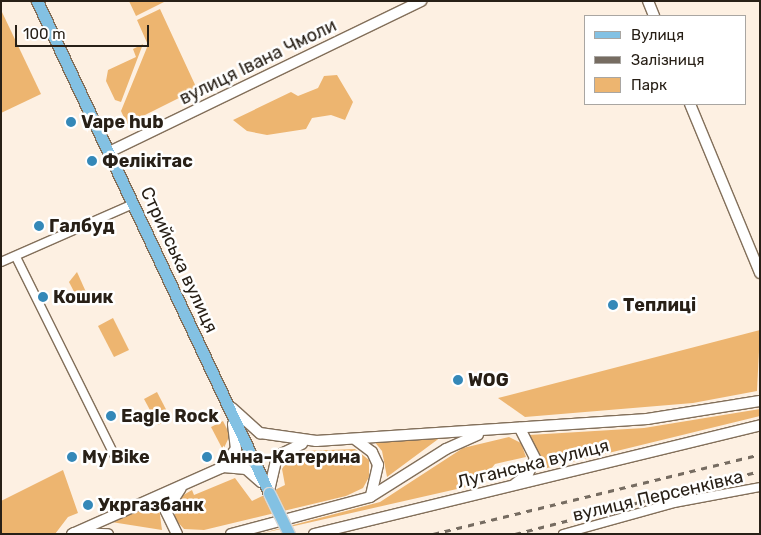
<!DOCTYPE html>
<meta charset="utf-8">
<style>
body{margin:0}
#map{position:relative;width:761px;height:535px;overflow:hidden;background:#fdf0e2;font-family:Rubik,sans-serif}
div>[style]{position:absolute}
.green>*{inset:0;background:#edb570}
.roads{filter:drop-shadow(1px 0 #826f5a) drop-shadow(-1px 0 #826f5a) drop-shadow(0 1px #826f5a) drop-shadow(0 -1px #826f5a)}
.street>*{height:8px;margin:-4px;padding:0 4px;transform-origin:4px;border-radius:4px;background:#fff}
.secondary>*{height:10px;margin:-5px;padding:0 5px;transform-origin:5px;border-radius:5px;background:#fff}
.primary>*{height:11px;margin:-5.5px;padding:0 5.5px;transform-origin:5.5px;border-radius:5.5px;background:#83c1e3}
.rail>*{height:2.5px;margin-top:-1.25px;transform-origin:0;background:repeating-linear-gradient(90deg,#766c61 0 6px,transparent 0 12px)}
.bridges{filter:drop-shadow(1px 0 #d8d7d5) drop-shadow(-1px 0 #d8d7d5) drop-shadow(0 1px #d8d7d5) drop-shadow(0 -1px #d8d7d5)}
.primary-bridge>*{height:11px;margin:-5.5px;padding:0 5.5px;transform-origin:5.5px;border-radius:5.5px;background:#83c1e3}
.dots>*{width:14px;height:14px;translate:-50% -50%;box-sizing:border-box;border:2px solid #fff;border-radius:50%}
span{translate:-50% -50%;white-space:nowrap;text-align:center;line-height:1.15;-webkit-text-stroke:5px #fff;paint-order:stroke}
.street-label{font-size:18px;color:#282017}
.poi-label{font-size:18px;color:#282017;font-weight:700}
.left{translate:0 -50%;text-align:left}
.frame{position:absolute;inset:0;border:2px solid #282017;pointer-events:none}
.legend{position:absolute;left:584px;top:15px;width:162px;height:90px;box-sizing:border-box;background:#fff;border:1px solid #a9a6a2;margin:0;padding:6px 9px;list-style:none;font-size:15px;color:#282017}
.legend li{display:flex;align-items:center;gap:10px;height:25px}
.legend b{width:25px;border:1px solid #a9a6a2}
.scale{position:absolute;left:15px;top:25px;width:134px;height:22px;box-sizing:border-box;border:2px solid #282017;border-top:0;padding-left:6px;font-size:15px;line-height:18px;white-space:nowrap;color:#282017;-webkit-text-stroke:4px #fff;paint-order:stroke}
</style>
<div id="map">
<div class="green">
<i style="clip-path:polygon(129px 1px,166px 1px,136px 16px)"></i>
<i style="clip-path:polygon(160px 9px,197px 89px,127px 124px,121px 111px,148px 45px,137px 20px)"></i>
<i style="clip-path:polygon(1px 10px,41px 94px,1px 113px)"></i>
<i style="clip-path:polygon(143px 44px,121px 102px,115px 100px,106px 81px,108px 70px,136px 57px,133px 49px)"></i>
<i style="clip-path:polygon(337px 75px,353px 102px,345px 120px,331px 115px,312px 118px,306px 129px,267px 135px,247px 131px,233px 120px,291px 92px,298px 96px,318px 88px,324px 76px)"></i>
<i style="clip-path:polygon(77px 272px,90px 301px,81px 305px,69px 282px)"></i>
<i style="clip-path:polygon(113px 318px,129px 350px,114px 357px,98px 326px)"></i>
<i style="clip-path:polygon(760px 330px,757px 391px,693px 403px,525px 417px,498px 398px)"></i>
<i style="clip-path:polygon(157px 392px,171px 419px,158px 425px,144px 399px)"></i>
<i style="clip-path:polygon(760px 409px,760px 416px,543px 469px,529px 435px,644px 428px)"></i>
<i style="clip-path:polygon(223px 421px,230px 435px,223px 450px,211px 427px)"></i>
<i style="clip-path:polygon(441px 437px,387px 477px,382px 451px,374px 441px)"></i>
<i style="clip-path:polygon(509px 437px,521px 443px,526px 457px,495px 464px,479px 484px,259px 534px,380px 502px,463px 448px)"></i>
<i style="clip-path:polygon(355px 449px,369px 460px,369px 477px,363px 488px,346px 496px,204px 530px,184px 529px,174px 518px,180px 497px,192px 490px,194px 495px,235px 478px,252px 501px,285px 485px,282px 469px,290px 457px,302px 451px)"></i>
<i style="clip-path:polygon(63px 470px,78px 513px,68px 517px,55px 534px,1px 534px,1px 501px)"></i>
<i style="clip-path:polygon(158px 500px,162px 530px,105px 521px)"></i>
</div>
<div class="roads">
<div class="street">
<i style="left:16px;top:257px;width:222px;rotate:63.6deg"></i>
<i style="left:1px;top:262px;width:144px;rotate:-23.7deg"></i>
<i style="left:563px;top:534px;width:115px;rotate:-15.6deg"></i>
<i style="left:674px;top:503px;width:87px;rotate:-10.5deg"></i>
</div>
<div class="secondary">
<i style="left:648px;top:1px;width:16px;rotate:68deg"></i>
<i style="left:690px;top:104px;width:183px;rotate:67.5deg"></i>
<i style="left:109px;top:152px;width:347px;rotate:-25.8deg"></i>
<i style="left:232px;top:408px;width:38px;rotate:42deg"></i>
<i style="left:260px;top:433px;width:57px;rotate:8.1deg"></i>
<i style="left:316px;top:441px;width:332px;rotate:-3.8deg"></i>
<i style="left:647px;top:419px;width:114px;rotate:-9.1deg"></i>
<i style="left:356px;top:440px;width:20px;rotate:37deg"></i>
<i style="left:372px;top:452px;width:14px;rotate:65deg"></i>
<i style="left:378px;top:465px;width:32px;rotate:103deg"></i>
<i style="left:221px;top:468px;width:24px;rotate:-52deg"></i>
<i style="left:236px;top:449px;width:25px;rotate:-97deg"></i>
<i style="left:515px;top:484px;width:16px;rotate:-38deg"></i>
<i style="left:528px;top:474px;width:17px;rotate:-66deg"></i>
<i style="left:535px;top:458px;width:34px;rotate:-117deg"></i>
<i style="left:269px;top:491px;width:36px;rotate:-77deg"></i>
<i style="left:277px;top:456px;width:28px;rotate:-26deg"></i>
<i style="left:74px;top:533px;width:34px;rotate:2deg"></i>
<i style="left:72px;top:534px;width:165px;rotate:-23.9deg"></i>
<i style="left:223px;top:467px;width:23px;rotate:5deg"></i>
<i style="left:246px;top:469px;width:20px;rotate:41deg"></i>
<i style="left:177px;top:534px;width:25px;rotate:-116deg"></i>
<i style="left:166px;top:511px;width:27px;rotate:-57deg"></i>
<i style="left:231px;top:534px;width:144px;rotate:-14.9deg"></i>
<i style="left:370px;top:497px;width:90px;rotate:-32.3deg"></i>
<i style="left:446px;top:449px;width:35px;rotate:-24deg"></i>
<i style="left:314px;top:534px;width:459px;rotate:-13.7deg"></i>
</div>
<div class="primary">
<i style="left:37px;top:1px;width:544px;rotate:64.75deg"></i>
</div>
</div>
<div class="rail">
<i style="left:433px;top:534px;width:337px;rotate:-13.7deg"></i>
<i style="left:515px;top:534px;width:253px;rotate:-14.4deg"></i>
</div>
<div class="bridges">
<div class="primary-bridge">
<i style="left:269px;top:493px;width:46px;rotate:64deg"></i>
</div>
</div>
<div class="dots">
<i style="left:71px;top:122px;background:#3488b8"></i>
<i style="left:92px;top:161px;background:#3488b8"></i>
<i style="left:39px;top:226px;background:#3488b8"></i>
<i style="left:43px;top:297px;background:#3488b8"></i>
<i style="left:613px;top:305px;background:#3488b8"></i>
<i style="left:458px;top:380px;background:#3488b8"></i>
<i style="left:111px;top:416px;background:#3488b8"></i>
<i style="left:72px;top:457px;background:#3488b8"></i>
<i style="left:207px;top:457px;background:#3488b8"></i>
<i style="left:88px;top:505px;background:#3488b8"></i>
</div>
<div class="street-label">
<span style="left:258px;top:62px;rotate:-26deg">вулиця Івана Чмоли</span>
<span style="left:179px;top:260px;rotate:65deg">Стрийська вулиця</span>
<span style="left:533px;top:464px;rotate:-14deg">Луганська вулиця</span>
<span style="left:658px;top:496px;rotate:-13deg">вулиця Персенківка</span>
</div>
<div class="poi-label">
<span class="left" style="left:81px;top:122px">Vape hub</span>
<span class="left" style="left:102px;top:161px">Фелікітас</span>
<span class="left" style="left:49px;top:226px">Галбуд</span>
<span class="left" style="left:53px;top:297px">Кошик</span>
<span class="left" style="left:623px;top:305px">Теплиці</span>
<span class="left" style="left:468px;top:380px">WOG</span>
<span class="left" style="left:121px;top:416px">Eagle Rock</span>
<span class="left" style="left:82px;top:457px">My Bike</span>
<span class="left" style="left:217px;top:457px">Анна-Катерина</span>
<span class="left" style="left:98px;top:505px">Укргазбанк</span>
</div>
<div class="frame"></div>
<ul class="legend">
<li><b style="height:6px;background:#83c1e3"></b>Вулиця</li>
<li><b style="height:6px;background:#766c61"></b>Залізниця</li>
<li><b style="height:14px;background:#edb570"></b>Парк</li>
</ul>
<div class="scale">100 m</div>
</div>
